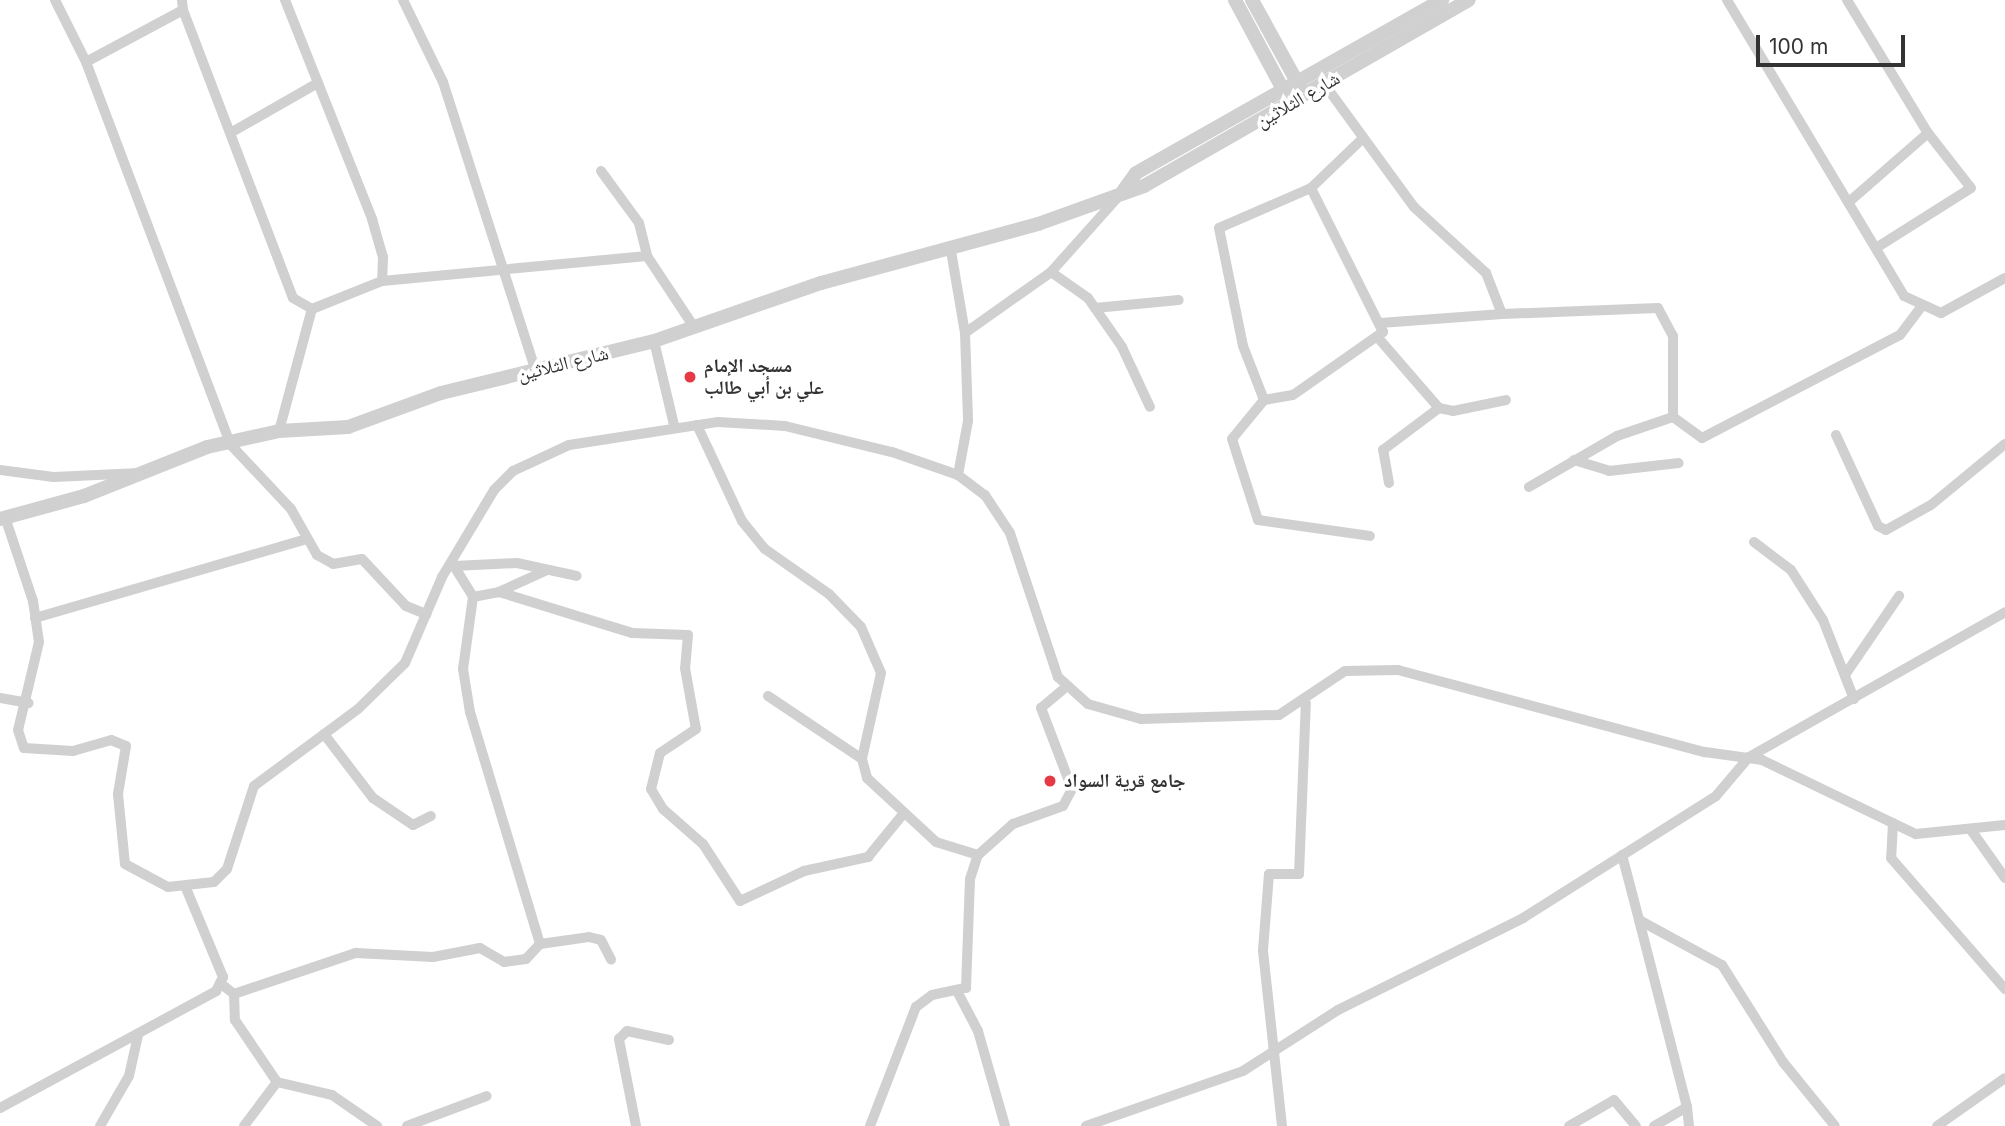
<!DOCTYPE html>
<meta charset="utf-8">
<style>
body{margin:0}
#map{position:relative;width:2005px;height:1126px;overflow:hidden;background:#fff;font-family:Inter,"Noto Naskh Arabic",sans-serif}
div>[style]{position:absolute}
.minor>*{height:10px;margin:-5px;padding:0 5px;transform-origin:5px;border-radius:5px;background:#d0d0d0}
.tertiary>*{height:14px;margin:-7px;padding:0 7px;transform-origin:7px;border-radius:7px;background:#d0d0d0}
.dots>*{width:19px;height:19px;translate:-50% -50%;box-sizing:border-box;border:4px solid #fff;border-radius:50%}
span{translate:-50% -50%;white-space:nowrap;text-align:center;line-height:1.15;-webkit-text-stroke:7px #fff;paint-order:stroke}
.street-label{font-size:19px;color:#333}
.poi-label{font-size:19px;color:#333;font-weight:700}
.left{translate:0 -50%;text-align:left}
.scale{position:absolute;left:1756px;top:35px;width:149px;height:32px;box-sizing:border-box;border:4px solid #333;border-top:0;padding-left:9px;font-size:21px;line-height:24px;white-space:nowrap;color:#333;-webkit-text-stroke:5px #fff;paint-order:stroke}
</style>
<div id="map">
<div class="minor">
<i style="left:55px;top:0;width:69px;rotate:63.4deg"></i>
<i style="left:86px;top:62px;width:110px;rotate:-28.2deg"></i>
<i style="left:183px;top:10px;width:10px;rotate:-96deg"></i>
<i style="left:285px;top:0;width:236px;rotate:68.3deg"></i>
<i style="left:372px;top:219px;width:40px;rotate:74deg"></i>
<i style="left:383px;top:257px;width:24px;rotate:92deg"></i>
<i style="left:403px;top:0;width:91px;rotate:64deg"></i>
<i style="left:443px;top:82px;width:304px;rotate:72.2deg"></i>
<i style="left:1727px;top:0;width:345px;rotate:59.1deg"></i>
<i style="left:1904px;top:296px;width:41px;rotate:24.7deg"></i>
<i style="left:1941px;top:313px;width:73px;rotate:-28.7deg"></i>
<i style="left:1847px;top:0;width:156px;rotate:58.7deg"></i>
<i style="left:1928px;top:133px;width:105px;rotate:138.9deg"></i>
<i style="left:183px;top:10px;width:308px;rotate:69.1deg"></i>
<i style="left:293px;top:298px;width:22px;rotate:30deg"></i>
<i style="left:86px;top:62px;width:408px;rotate:69.3deg"></i>
<i style="left:230px;top:444px;width:89px;rotate:46.8deg"></i>
<i style="left:291px;top:509px;width:53px;rotate:60.5deg"></i>
<i style="left:317px;top:555px;width:18px;rotate:29deg"></i>
<i style="left:333px;top:564px;width:29px;rotate:-10deg"></i>
<i style="left:362px;top:559px;width:64px;rotate:46.9deg"></i>
<i style="left:406px;top:606px;width:22px;rotate:22deg"></i>
<i style="left:1325px;top:85px;width:151px;rotate:53.9deg"></i>
<i style="left:1414px;top:207px;width:98px;rotate:42.5deg"></i>
<i style="left:1486px;top:273px;width:44px;rotate:68.7deg"></i>
<i style="left:1502px;top:314px;width:122px;rotate:175.8deg"></i>
<i style="left:232px;top:132px;width:99px;rotate:-29.7deg"></i>
<i style="left:601px;top:171px;width:64px;rotate:53.8deg"></i>
<i style="left:639px;top:223px;width:34px;rotate:76deg"></i>
<i style="left:647px;top:256px;width:85px;rotate:56.5deg"></i>
<i style="left:1311px;top:188px;width:100px;rotate:156.5deg"></i>
<i style="left:1219px;top:228px;width:120px;rotate:78.5deg"></i>
<i style="left:1243px;top:346px;width:58px;rotate:68.7deg"></i>
<i style="left:1264px;top:400px;width:29px;rotate:-10deg"></i>
<i style="left:1293px;top:395px;width:110px;rotate:-35deg"></i>
<i style="left:1383px;top:332px;width:161px;rotate:-116.6deg"></i>
<i style="left:1311px;top:188px;width:69px;rotate:-43.8deg"></i>
<i style="left:1876px;top:248px;width:112px;rotate:-32.3deg"></i>
<i style="left:1971px;top:188px;width:70px;rotate:-128deg"></i>
<i style="left:951px;top:251px;width:83px;rotate:80.3deg"></i>
<i style="left:965px;top:333px;width:88px;rotate:88deg"></i>
<i style="left:968px;top:421px;width:55px;rotate:100.5deg"></i>
<i style="left:1051px;top:272px;width:45px;rotate:35.1deg"></i>
<i style="left:1088px;top:298px;width:60px;rotate:55.2deg"></i>
<i style="left:1122px;top:347px;width:66px;rotate:65deg"></i>
<i style="left:1095px;top:308px;width:84px;rotate:-5.4deg"></i>
<i style="left:1502px;top:314px;width:156px;rotate:-2.2deg"></i>
<i style="left:1658px;top:308px;width:32px;rotate:62deg"></i>
<i style="left:1673px;top:336px;width:81px;rotate:90deg"></i>
<i style="left:1673px;top:417px;width:36px;rotate:36deg"></i>
<i style="left:1702px;top:438px;width:223px;rotate:-27.5deg"></i>
<i style="left:1900px;top:335px;width:35px;rotate:-53deg"></i>
<i style="left:965px;top:333px;width:105px;rotate:-35.3deg"></i>
<i style="left:1051px;top:272px;width:102px;rotate:-48.2deg"></i>
<i style="left:1380px;top:340px;width:90px;rotate:49.1deg"></i>
<i style="left:1439px;top:408px;width:14px;rotate:12deg"></i>
<i style="left:1453px;top:411px;width:54px;rotate:-11.7deg"></i>
<i style="left:654px;top:341px;width:86px;rotate:76.6deg"></i>
<i style="left:1264px;top:400px;width:50px;rotate:129.4deg"></i>
<i style="left:1232px;top:439px;width:85px;rotate:72.2deg"></i>
<i style="left:1258px;top:520px;width:113px;rotate:8.1deg"></i>
<i style="left:697px;top:425px;width:106px;rotate:64.9deg"></i>
<i style="left:742px;top:521px;width:36px;rotate:51deg"></i>
<i style="left:765px;top:549px;width:78px;rotate:35.1deg"></i>
<i style="left:829px;top:594px;width:46px;rotate:45.9deg"></i>
<i style="left:861px;top:627px;width:50px;rotate:66.5deg"></i>
<i style="left:881px;top:673px;width:88px;rotate:102.5deg"></i>
<i style="left:862px;top:759px;width:20px;rotate:75deg"></i>
<i style="left:867px;top:778px;width:94px;rotate:42.8deg"></i>
<i style="left:936px;top:842px;width:44px;rotate:17.2deg"></i>
<i style="left:279px;top:431px;width:126px;rotate:-74.9deg"></i>
<i style="left:312px;top:309px;width:75px;rotate:-21.8deg"></i>
<i style="left:382px;top:281px;width:266px;rotate:-5.4deg"></i>
<i style="left:1836px;top:435px;width:100px;rotate:65.2deg"></i>
<i style="left:1878px;top:526px;width:9px;rotate:27deg"></i>
<i style="left:1886px;top:530px;width:51px;rotate:-29.1deg"></i>
<i style="left:1931px;top:505px;width:96px;rotate:-39.5deg"></i>
<i style="left:1574px;top:460px;width:37px;rotate:17deg"></i>
<i style="left:1609px;top:471px;width:70px;rotate:-6.5deg"></i>
<i style="left:0;top:470px;width:54px;rotate:7.4deg"></i>
<i style="left:54px;top:477px;width:86px;rotate:-2.7deg"></i>
<i style="left:1389px;top:483px;width:34px;rotate:-100deg"></i>
<i style="left:1383px;top:450px;width:70px;rotate:-36.9deg"></i>
<i style="left:1529px;top:487px;width:102px;rotate:-30.1deg"></i>
<i style="left:1617px;top:436px;width:59px;rotate:-18.7deg"></i>
<i style="left:5px;top:517px;width:89px;rotate:71.6deg"></i>
<i style="left:33px;top:601px;width:41px;rotate:81.7deg"></i>
<i style="left:39px;top:642px;width:90px;rotate:103.4deg"></i>
<i style="left:18px;top:730px;width:19px;rotate:72deg"></i>
<i style="left:24px;top:748px;width:49px;rotate:3.5deg"></i>
<i style="left:73px;top:751px;width:40px;rotate:-16deg"></i>
<i style="left:111px;top:740px;width:16px;rotate:22deg"></i>
<i style="left:126px;top:746px;width:49px;rotate:99.5deg"></i>
<i style="left:118px;top:794px;width:70px;rotate:84.3deg"></i>
<i style="left:125px;top:864px;width:49px;rotate:28.1deg"></i>
<i style="left:168px;top:887px;width:46px;rotate:-6.2deg"></i>
<i style="left:214px;top:882px;width:18px;rotate:-45deg"></i>
<i style="left:227px;top:869px;width:87px;rotate:-72deg"></i>
<i style="left:254px;top:786px;width:129px;rotate:-36.5deg"></i>
<i style="left:358px;top:709px;width:66px;rotate:-44.4deg"></i>
<i style="left:405px;top:663px;width:94px;rotate:-66.7deg"></i>
<i style="left:442px;top:577px;width:101px;rotate:-59.1deg"></i>
<i style="left:494px;top:490px;width:27px;rotate:-45deg"></i>
<i style="left:513px;top:471px;width:62px;rotate:-24.9deg"></i>
<i style="left:569px;top:445px;width:151px;rotate:-8.8deg"></i>
<i style="left:718px;top:422px;width:67px;rotate:3.4deg"></i>
<i style="left:785px;top:426px;width:110px;rotate:13.7deg"></i>
<i style="left:892px;top:452px;width:70px;rotate:19.2deg"></i>
<i style="left:958px;top:475px;width:34px;rotate:37deg"></i>
<i style="left:985px;top:495px;width:45px;rotate:56.7deg"></i>
<i style="left:1010px;top:533px;width:152px;rotate:71.6deg"></i>
<i style="left:1058px;top:677px;width:40px;rotate:42deg"></i>
<i style="left:1088px;top:704px;width:55px;rotate:15.8deg"></i>
<i style="left:1141px;top:719px;width:138px;rotate:-1.7deg"></i>
<i style="left:1279px;top:715px;width:79px;rotate:-33.7deg"></i>
<i style="left:1345px;top:671px;width:53px;rotate:-1.1deg"></i>
<i style="left:1398px;top:670px;width:318px;rotate:15deg"></i>
<i style="left:1705px;top:752px;width:58px;rotate:8deg"></i>
<i style="left:1762px;top:760px;width:171px;rotate:25.7deg"></i>
<i style="left:1916px;top:834px;width:89px;rotate:-5.8deg"></i>
<i style="left:1754px;top:542px;width:46px;rotate:37.1deg"></i>
<i style="left:1791px;top:570px;width:59px;rotate:57.4deg"></i>
<i style="left:1823px;top:620px;width:85px;rotate:68.6deg"></i>
<i style="left:454px;top:566px;width:63px;rotate:-2.7deg"></i>
<i style="left:517px;top:563px;width:61px;rotate:12.2deg"></i>
<i style="left:454px;top:566px;width:36px;rotate:58deg"></i>
<i style="left:473px;top:597px;width:26px;rotate:-11deg"></i>
<i style="left:545px;top:571px;width:51px;rotate:155.5deg"></i>
<i style="left:499px;top:592px;width:139px;rotate:17.1deg"></i>
<i style="left:632px;top:633px;width:56px;rotate:2deg"></i>
<i style="left:688px;top:635px;width:33px;rotate:95deg"></i>
<i style="left:685px;top:668px;width:62px;rotate:79.8deg"></i>
<i style="left:696px;top:729px;width:43px;rotate:146.3deg"></i>
<i style="left:660px;top:753px;width:37px;rotate:104deg"></i>
<i style="left:651px;top:789px;width:23px;rotate:59deg"></i>
<i style="left:663px;top:809px;width:53px;rotate:41.2deg"></i>
<i style="left:703px;top:844px;width:68px;rotate:57deg"></i>
<i style="left:740px;top:901px;width:71px;rotate:-25.1deg"></i>
<i style="left:804px;top:871px;width:66px;rotate:-12.3deg"></i>
<i style="left:868px;top:857px;width:57px;rotate:-50.7deg"></i>
<i style="left:473px;top:597px;width:73px;rotate:97.9deg"></i>
<i style="left:463px;top:669px;width:44px;rotate:80.8deg"></i>
<i style="left:470px;top:712px;width:242px;rotate:73.2deg"></i>
<i style="left:35px;top:618px;width:279px;rotate:-16.2deg"></i>
<i style="left:1845px;top:675px;width:96px;rotate:-55.6deg"></i>
<i style="left:768px;top:696px;width:113px;rotate:33.8deg"></i>
<i style="left:0;top:698px;width:29px;rotate:10deg"></i>
<i style="left:324px;top:734px;width:81px;rotate:52.6deg"></i>
<i style="left:373px;top:798px;width:48px;rotate:34deg"></i>
<i style="left:413px;top:825px;width:20px;rotate:-27deg"></i>
<i style="left:1893px;top:823px;width:35px;rotate:93deg"></i>
<i style="left:1891px;top:858px;width:174px;rotate:49deg"></i>
<i style="left:1971px;top:830px;width:59px;rotate:54.7deg"></i>
<i style="left:1622px;top:855px;width:67px;rotate:75.3deg"></i>
<i style="left:1639px;top:920px;width:94px;rotate:28.5deg"></i>
<i style="left:1722px;top:965px;width:115px;rotate:57.8deg"></i>
<i style="left:1783px;top:1062px;width:82px;rotate:50.9deg"></i>
<i style="left:1639px;top:920px;width:193px;rotate:75.6deg"></i>
<i style="left:1687px;top:1107px;width:38px;rotate:150deg"></i>
<i style="left:220px;top:983px;width:18px;rotate:38deg"></i>
<i style="left:234px;top:994px;width:26px;rotate:88deg"></i>
<i style="left:235px;top:1020px;width:75px;rotate:55.9deg"></i>
<i style="left:277px;top:1082px;width:55px;rotate:126.9deg"></i>
<i style="left:957px;top:991px;width:45px;rotate:62.3deg"></i>
<i style="left:978px;top:1031px;width:99px;rotate:74.1deg"></i>
<i style="left:234px;top:994px;width:129px;rotate:-18.6deg"></i>
<i style="left:356px;top:953px;width:77px;rotate:3deg"></i>
<i style="left:433px;top:957px;width:48px;rotate:-10.8deg"></i>
<i style="left:480px;top:948px;width:28px;rotate:30deg"></i>
<i style="left:504px;top:962px;width:22px;rotate:-8deg"></i>
<i style="left:526px;top:959px;width:21px;rotate:-47deg"></i>
<i style="left:540px;top:944px;width:49px;rotate:-8.1deg"></i>
<i style="left:589px;top:937px;width:12px;rotate:14deg"></i>
<i style="left:601px;top:940px;width:22px;rotate:63deg"></i>
<i style="left:277px;top:1082px;width:57px;rotate:13.3deg"></i>
<i style="left:332px;top:1095px;width:55px;rotate:34.6deg"></i>
<i style="left:1687px;top:1107px;width:19px;rotate:84deg"></i>
<i style="left:0;top:1108px;width:246px;rotate:-28.4deg"></i>
<i style="left:216px;top:991px;width:16px;rotate:-63deg"></i>
<i style="left:223px;top:977px;width:96px;rotate:-112.6deg"></i>
<i style="left:100px;top:1126px;width:58px;rotate:-59.9deg"></i>
<i style="left:129px;top:1076px;width:42px;rotate:-77.6deg"></i>
<i style="left:407px;top:1126px;width:85px;rotate:-20.6deg"></i>
<i style="left:636px;top:1126px;width:89px;rotate:-101.1deg"></i>
<i style="left:619px;top:1039px;width:11px;rotate:-45deg"></i>
<i style="left:627px;top:1031px;width:43px;rotate:12.1deg"></i>
<i style="left:870px;top:1126px;width:128px;rotate:-68.9deg"></i>
<i style="left:916px;top:1007px;width:20px;rotate:-37deg"></i>
<i style="left:932px;top:995px;width:35px;rotate:-12deg"></i>
<i style="left:966px;top:988px;width:109px;rotate:-87.9deg"></i>
<i style="left:970px;top:879px;width:25px;rotate:-72deg"></i>
<i style="left:978px;top:855px;width:47px;rotate:-41.5deg"></i>
<i style="left:1013px;top:824px;width:53px;rotate:-19.8deg"></i>
<i style="left:1063px;top:806px;width:19px;rotate:-62deg"></i>
<i style="left:1072px;top:789px;width:87px;rotate:-110.9deg"></i>
<i style="left:1041px;top:708px;width:33px;rotate:-40deg"></i>
<i style="left:1086px;top:1126px;width:166px;rotate:-19.3deg"></i>
<i style="left:1243px;top:1071px;width:113px;rotate:-32.7deg"></i>
<i style="left:1338px;top:1010px;width:207px;rotate:-26.4deg"></i>
<i style="left:1523px;top:918px;width:228px;rotate:-32.3deg"></i>
<i style="left:1716px;top:796px;width:51px;rotate:-49.8deg"></i>
<i style="left:1749px;top:757px;width:294px;rotate:-29.5deg"></i>
<i style="left:1282px;top:1126px;width:177px;rotate:-96.2deg"></i>
<i style="left:1263px;top:950px;width:76px;rotate:-85.5deg"></i>
<i style="left:1269px;top:874px;width:30px"></i>
<i style="left:1299px;top:874px;width:171px;rotate:-87.7deg"></i>
<i style="left:1569px;top:1126px;width:52px;rotate:-30deg"></i>
<i style="left:1614px;top:1100px;width:34px;rotate:50deg"></i>
<i style="left:1937px;top:1126px;width:83px;rotate:-35.2deg"></i>
</div>
<div class="tertiary">
<i style="left:1235px;top:0;width:110px;rotate:61.8deg"></i>
<i style="left:1252px;top:0;width:104px;rotate:61.2deg"></i>
<i style="left:1123px;top:191px;width:22px;rotate:-54deg"></i>
<i style="left:1136px;top:173px;width:352px;rotate:-29.5deg"></i>
<i style="left:0;top:519px;width:87px;rotate:-15.3deg"></i>
<i style="left:84px;top:496px;width:132px;rotate:-21.7deg"></i>
<i style="left:207px;top:447px;width:74px;rotate:-12.5deg"></i>
<i style="left:279px;top:431px;width:69px;rotate:-3.3deg"></i>
<i style="left:348px;top:427px;width:99px;rotate:-20.1deg"></i>
<i style="left:441px;top:393px;width:219px;rotate:-13.7deg"></i>
<i style="left:654px;top:341px;width:177px;rotate:-19.2deg"></i>
<i style="left:821px;top:283px;width:225px;rotate:-15.2deg"></i>
<i style="left:1038px;top:224px;width:113px;rotate:-19.7deg"></i>
<i style="left:1144px;top:186px;width:374px;rotate:-29.8deg"></i>
</div>
<div class="dots">
<i style="left:690px;top:377px;background:#e63946"></i>
<i style="left:1050px;top:781px;background:#e63946"></i>
</div>
<div class="street-label">
<span style="left:1298px;top:100px;rotate:-30deg">شارع الثلاثين</span>
<span style="left:563px;top:364px;rotate:-14deg">شارع الثلاثين</span>
</div>
<div class="poi-label">
<span class="left" style="left:704px;top:377px">مسجد الإمام<br>علي بن أبي طالب</span>
<span class="left" style="left:1064px;top:781px">جامع قرية السواد</span>
</div>
<div class="scale">100 m</div>
</div>
